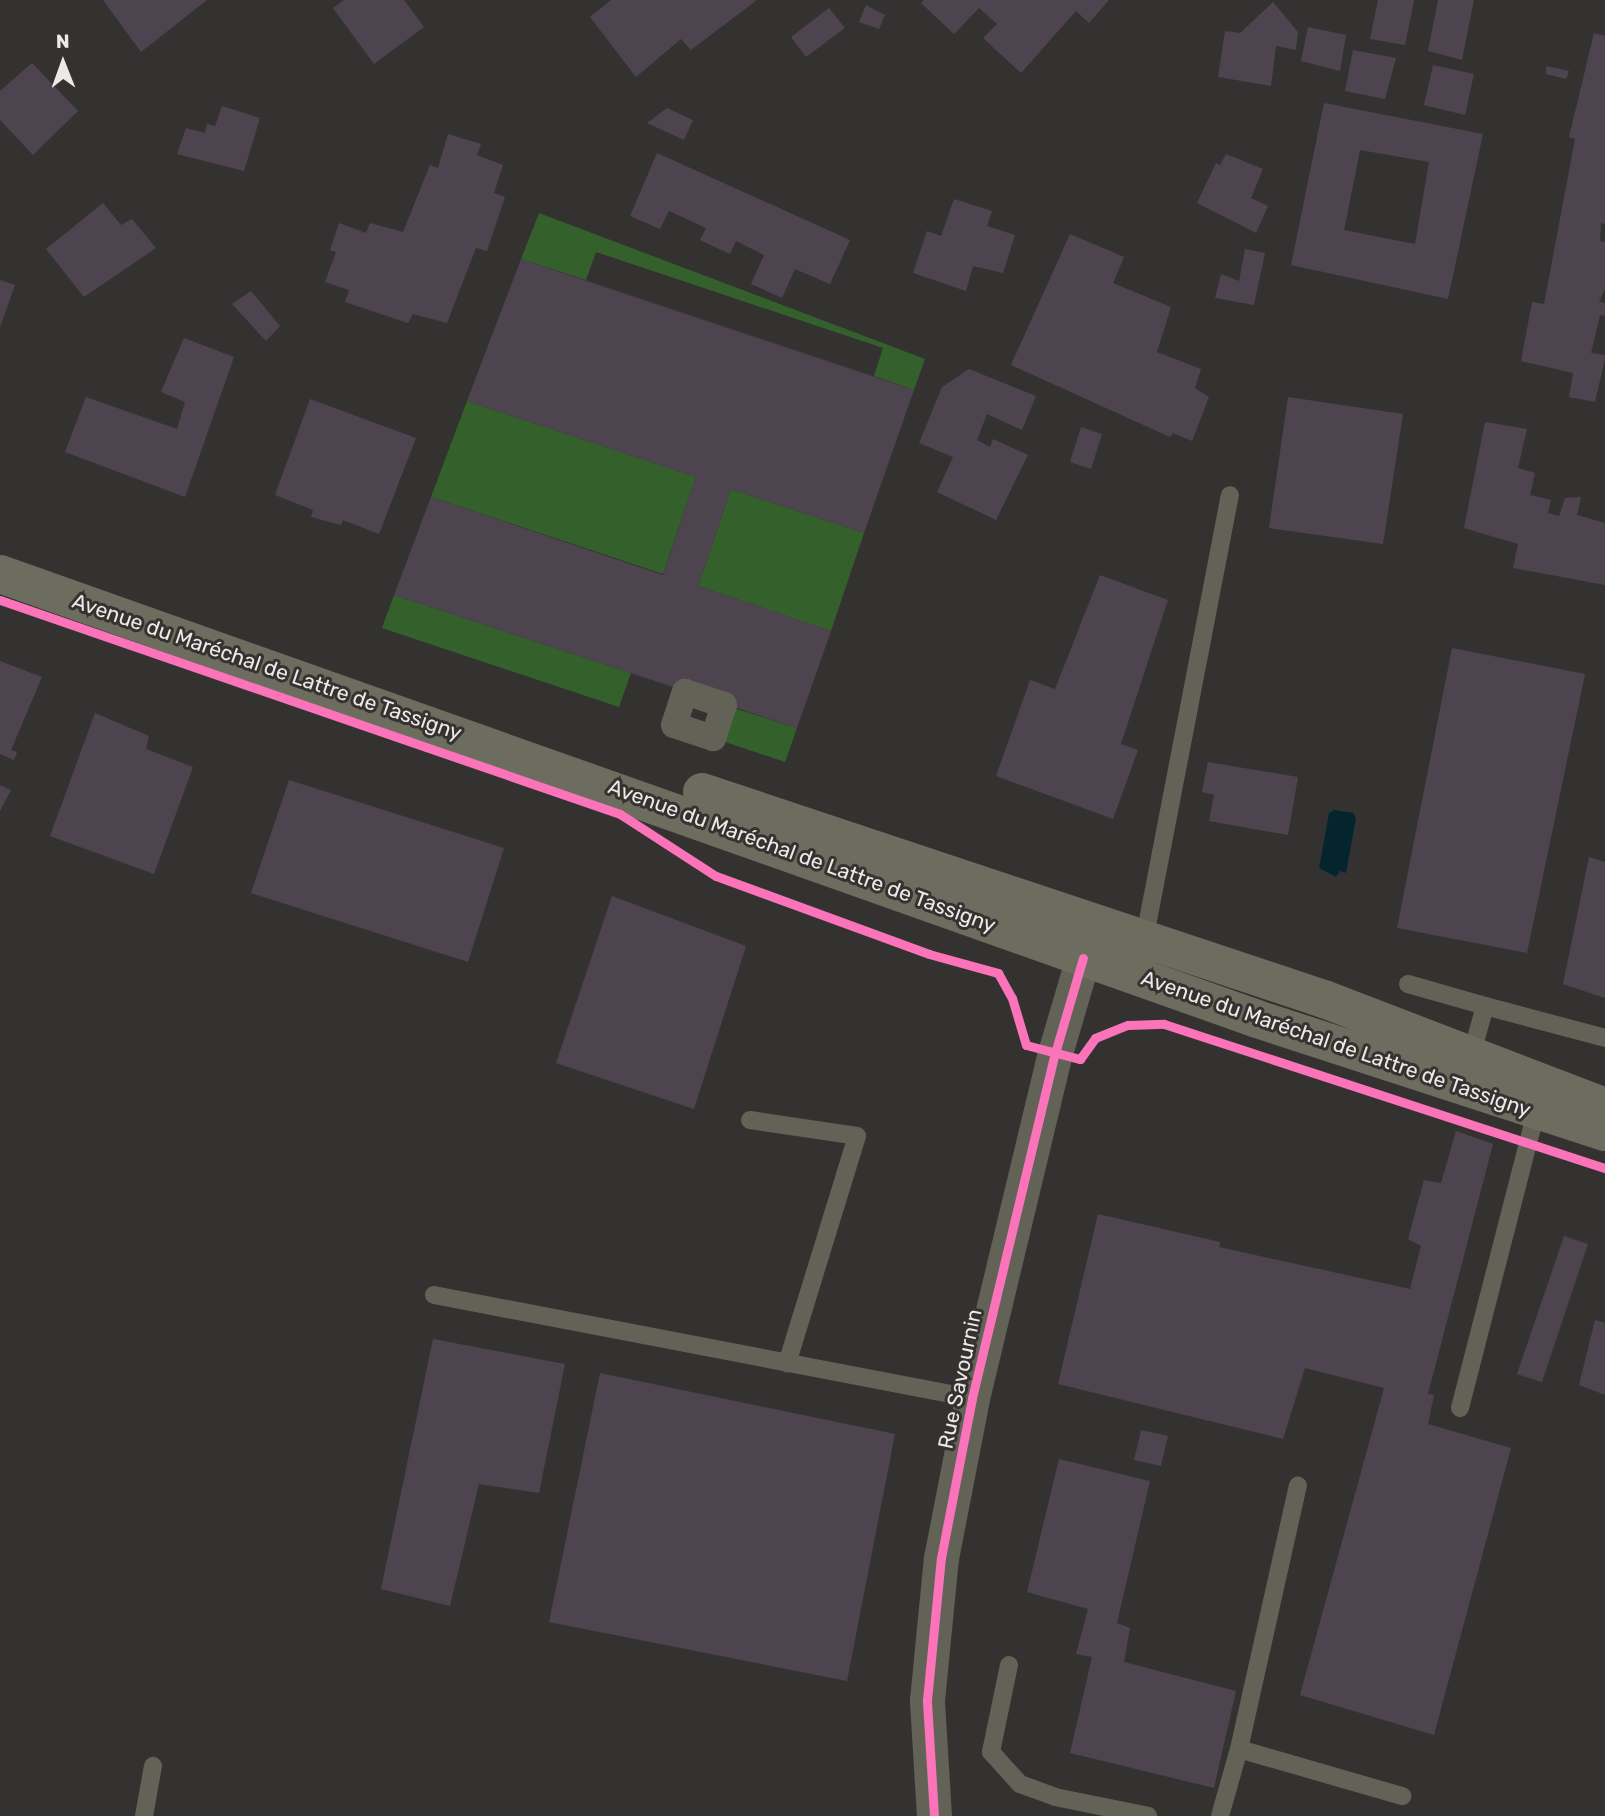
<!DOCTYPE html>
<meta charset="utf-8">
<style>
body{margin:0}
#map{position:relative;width:1605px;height:1816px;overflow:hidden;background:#343231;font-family:Rubik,sans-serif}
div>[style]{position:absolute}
.green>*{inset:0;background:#33602b}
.water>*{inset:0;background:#05252e}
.building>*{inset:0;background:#4d4450}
.service>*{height:18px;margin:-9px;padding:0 9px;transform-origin:9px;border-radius:9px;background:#626257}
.pedestrian>*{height:26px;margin:-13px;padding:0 13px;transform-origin:13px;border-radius:13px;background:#626257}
.minor>*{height:35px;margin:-17.5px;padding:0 17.5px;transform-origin:17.5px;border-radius:17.5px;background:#626257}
.secondary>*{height:38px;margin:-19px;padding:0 19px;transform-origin:19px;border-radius:19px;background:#6c6c5f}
.cycleway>*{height:9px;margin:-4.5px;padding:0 4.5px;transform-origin:4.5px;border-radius:4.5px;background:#fb73b8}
span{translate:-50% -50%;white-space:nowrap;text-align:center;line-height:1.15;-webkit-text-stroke:6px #353230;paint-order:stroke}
.street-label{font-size:21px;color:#eceae9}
.north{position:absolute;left:28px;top:28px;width:70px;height:70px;-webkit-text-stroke:5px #353230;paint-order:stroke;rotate:359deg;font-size:19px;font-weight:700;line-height:28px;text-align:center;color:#eceae9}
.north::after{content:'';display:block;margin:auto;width:24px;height:32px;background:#eceae9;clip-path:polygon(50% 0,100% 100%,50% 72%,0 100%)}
</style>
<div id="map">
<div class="green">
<i style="clip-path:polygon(539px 213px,925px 359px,914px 390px,874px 376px,883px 348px,596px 252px,586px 280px,521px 259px)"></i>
<i style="clip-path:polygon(467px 401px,696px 477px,663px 574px,431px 497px)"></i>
<i style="clip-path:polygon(731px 489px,864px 533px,831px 631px,698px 586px)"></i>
<i style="clip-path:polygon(394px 595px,631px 673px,619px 707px,382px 628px)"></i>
<i style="clip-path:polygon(724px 705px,797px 728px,785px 762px,713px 738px)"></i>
</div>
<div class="water">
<i style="clip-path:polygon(1334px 810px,1353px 813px,1356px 818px,1346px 873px,1340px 871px,1336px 877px,1319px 868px,1329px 813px)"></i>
</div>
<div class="building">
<i style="clip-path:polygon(103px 0,207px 0,141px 52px)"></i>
<i style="clip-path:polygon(344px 0,404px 0,424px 27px,374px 64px,333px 8px)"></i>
<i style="clip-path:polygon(611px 0,757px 0,691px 50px,681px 39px,636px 77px,590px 17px)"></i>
<i style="clip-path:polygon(924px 0,1109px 0,1089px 23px,1076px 11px,1021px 73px,983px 38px,997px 24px,979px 8px,954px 34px,921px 3px)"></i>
<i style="clip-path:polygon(1378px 0,1414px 0,1405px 45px,1370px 39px)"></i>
<i style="clip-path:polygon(1438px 0,1474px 0,1462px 60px,1428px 51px)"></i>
<i style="clip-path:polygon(1273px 2px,1298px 32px,1296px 50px,1276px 46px,1271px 86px,1218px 77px,1225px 31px,1240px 33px)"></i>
<i style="clip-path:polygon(866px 5px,885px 15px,879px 29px,859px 22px)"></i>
<i style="clip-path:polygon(829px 8px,845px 28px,806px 57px,791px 37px)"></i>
<i style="clip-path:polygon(1308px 27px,1346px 35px,1340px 71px,1301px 61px)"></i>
<i style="clip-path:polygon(1594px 33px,1605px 36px,1605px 224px,1601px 223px,1600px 241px,1605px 242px,1605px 289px,1599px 302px,1605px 303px,1605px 316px,1600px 315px,1591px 353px,1605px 355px,1605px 359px,1595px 402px,1569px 397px,1573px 373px,1521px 361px,1532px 302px,1544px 304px,1575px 139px,1569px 137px)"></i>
<i style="clip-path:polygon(1353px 50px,1396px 58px,1385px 99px,1345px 91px)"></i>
<i style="clip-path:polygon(32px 63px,78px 111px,33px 155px,0 120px,0 91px)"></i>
<i style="clip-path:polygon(1433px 65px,1474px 74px,1465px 115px,1424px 105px)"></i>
<i style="clip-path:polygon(1546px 66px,1569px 71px,1566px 79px,1546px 74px)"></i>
<i style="clip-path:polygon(evenodd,1324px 103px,1483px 134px,1448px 299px,1291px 265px,1324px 103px,1360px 150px,1429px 162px,1415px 244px,1344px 230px,1360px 150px)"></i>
<i style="clip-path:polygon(222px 106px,260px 118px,244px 171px,177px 154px,186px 128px,205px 133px,207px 124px,215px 126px)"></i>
<i style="clip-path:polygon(667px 108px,693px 120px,684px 140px,647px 123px)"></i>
<i style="clip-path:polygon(448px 134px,481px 144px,477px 155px,503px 165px,494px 193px,505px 197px,487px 251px,476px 248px,447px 323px,413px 314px,408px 323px,345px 302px,349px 290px,325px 282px,336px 252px,330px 250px,339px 223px,366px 233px,370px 223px,403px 232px,430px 165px,438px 168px)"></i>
<i style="clip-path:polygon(657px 153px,850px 240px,830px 284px,795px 269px,782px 298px,751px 284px,764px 255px,736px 241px,730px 254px,700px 240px,706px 228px,669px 211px,660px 229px,630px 216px)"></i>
<i style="clip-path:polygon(1226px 154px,1263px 169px,1251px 198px,1268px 206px,1256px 233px,1197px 203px,1216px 163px,1220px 165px)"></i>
<i style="clip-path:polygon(954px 199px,992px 211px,987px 226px,1015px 235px,1003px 273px,973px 266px,966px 291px,913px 273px,927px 231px,941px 236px)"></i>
<i style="clip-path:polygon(103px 203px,121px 225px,132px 219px,156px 248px,84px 297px,46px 249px)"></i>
<i style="clip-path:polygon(1070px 234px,1124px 257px,1113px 283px,1171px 307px,1157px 352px,1201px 369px,1195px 388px,1209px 397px,1192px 441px,1173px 433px,1170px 437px,1011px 365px)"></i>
<i style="clip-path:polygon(1245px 249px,1265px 253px,1254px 305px,1215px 298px,1221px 274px,1239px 281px)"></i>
<i style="clip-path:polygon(521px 259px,914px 390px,864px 533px,731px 489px,698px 586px,831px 631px,797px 728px,394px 595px,431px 497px,663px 575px,696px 477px,467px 401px)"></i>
<i style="clip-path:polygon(0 280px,15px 285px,0 327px)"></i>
<i style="clip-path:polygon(251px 291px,280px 326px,266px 341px,232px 304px)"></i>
<i style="clip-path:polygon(184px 338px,234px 357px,185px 497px,65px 452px,86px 397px,177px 429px,185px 402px,161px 392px)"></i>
<i style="clip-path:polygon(969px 369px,1036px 396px,1022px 430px,987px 414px,977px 440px,990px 447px,993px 439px,1028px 455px,996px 520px,937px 492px,953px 457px,919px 443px,942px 387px)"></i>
<i style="clip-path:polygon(1288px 397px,1403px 414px,1383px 544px,1269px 528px)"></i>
<i style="clip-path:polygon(310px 399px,416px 438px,379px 534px,343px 520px,341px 525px,311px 517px,313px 510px,275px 495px)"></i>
<i style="clip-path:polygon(1485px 422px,1527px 429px,1518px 468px,1535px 473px,1530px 495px,1551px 500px,1548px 513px,1559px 516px,1565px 498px,1581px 497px,1577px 515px,1605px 523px,1605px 585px,1513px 568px,1518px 544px,1464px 528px)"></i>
<i style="clip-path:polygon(1081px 427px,1102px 434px,1091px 469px,1070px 462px)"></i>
<i style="clip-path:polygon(1100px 575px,1168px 600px,1121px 744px,1138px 750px,1113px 819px,996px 776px,1030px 680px,1055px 689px)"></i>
<i style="clip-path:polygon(1452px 648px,1585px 674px,1527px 953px,1397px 928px)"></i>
<i style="clip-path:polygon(0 661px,42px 677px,11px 750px,17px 752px,14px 760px,0 754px)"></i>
<i style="clip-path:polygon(95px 713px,149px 736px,146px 749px,193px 767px,154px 874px,50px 836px)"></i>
<i style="clip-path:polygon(1208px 762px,1298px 777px,1288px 835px,1209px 821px,1214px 795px,1202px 792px)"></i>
<i style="clip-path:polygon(289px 780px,504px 848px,468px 962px,251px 893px)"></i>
<i style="clip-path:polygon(0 785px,11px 790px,0 811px)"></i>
<i style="clip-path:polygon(1589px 857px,1605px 862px,1605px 998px,1563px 984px)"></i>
<i style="clip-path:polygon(612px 896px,746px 946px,694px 1109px,556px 1063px)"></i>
<i style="clip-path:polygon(1456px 1131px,1493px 1144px,1428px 1394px,1434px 1395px,1428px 1424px,1511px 1448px,1434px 1735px,1300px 1695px,1384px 1388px,1305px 1368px,1283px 1439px,1058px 1384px,1098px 1214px,1220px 1242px,1219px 1247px,1410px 1289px,1421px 1246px,1408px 1239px,1424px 1180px,1441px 1183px)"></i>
<i style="clip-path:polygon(1564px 1236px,1588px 1244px,1542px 1382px,1517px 1374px)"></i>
<i style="clip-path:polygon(1595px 1320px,1605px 1323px,1605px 1395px,1579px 1385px)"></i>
<i style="clip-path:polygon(433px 1339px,565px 1364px,539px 1493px,479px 1484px,450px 1606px,381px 1589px)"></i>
<i style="clip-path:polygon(600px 1373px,895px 1434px,847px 1681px,549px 1622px)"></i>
<i style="clip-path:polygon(1141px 1430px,1168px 1436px,1161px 1466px,1134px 1460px)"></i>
<i style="clip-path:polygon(1059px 1459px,1150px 1481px,1117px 1623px,1130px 1628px,1124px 1662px,1236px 1691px,1214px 1788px,1070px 1753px,1092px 1657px,1076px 1654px,1088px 1609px,1027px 1592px)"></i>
</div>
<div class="service">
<i style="left:1144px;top:941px;width:454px;rotate:-79.1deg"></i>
<i style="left:1408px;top:984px;width:80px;rotate:15.9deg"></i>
<i style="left:1485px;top:1006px;width:49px;rotate:105.5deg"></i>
<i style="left:1485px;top:1006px;width:124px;rotate:14.9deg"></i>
<i style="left:750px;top:1120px;width:108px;rotate:8.5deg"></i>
<i style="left:857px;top:1136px;width:238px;rotate:107.1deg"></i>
<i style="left:434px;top:1295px;width:548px;rotate:10.84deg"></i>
<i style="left:1460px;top:1408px;width:306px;rotate:-75.6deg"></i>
<i style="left:1009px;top:1665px;width:89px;rotate:101.7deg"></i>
<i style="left:991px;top:1752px;width:43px;rotate:47.8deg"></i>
<i style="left:1020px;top:1784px;width:37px;rotate:20deg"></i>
<i style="left:1055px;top:1797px;width:95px;rotate:11.5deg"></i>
<i style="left:1239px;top:1749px;width:270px;rotate:-77.4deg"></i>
<i style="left:144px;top:1816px;width:51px;rotate:-79.8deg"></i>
<i style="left:1220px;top:1816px;width:70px;rotate:-74.2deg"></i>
<i style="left:1239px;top:1749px;width:170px;rotate:16.1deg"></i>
</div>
<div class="pedestrian">
<i style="left:685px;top:692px;width:41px;rotate:18.4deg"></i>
<i style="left:724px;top:705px;width:35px;rotate:108deg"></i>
<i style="left:713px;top:738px;width:41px;rotate:-161.6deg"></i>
<i style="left:674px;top:725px;width:35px;rotate:-72deg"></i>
</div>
<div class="minor">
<i style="left:934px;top:1816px;width:116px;rotate:-93.5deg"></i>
<i style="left:927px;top:1700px;width:143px;rotate:-84.4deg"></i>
<i style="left:941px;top:1558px;width:163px;rotate:-79deg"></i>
<i style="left:972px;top:1398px;width:355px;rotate:-76.5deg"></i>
<i style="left:1055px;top:1053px;width:99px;rotate:-73.6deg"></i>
</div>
<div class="secondary">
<i style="left:0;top:574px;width:1333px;rotate:19.49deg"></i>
<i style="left:1257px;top:1019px;width:366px;rotate:18deg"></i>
<i style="left:702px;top:792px;width:656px;rotate:18.41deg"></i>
<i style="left:1324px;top:999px;width:301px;rotate:21deg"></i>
</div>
<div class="cycleway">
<i style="left:0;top:600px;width:656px;rotate:19.04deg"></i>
<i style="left:620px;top:814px;width:114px;rotate:32.9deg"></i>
<i style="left:716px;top:876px;width:227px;rotate:20.1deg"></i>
<i style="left:929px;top:954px;width:72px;rotate:15.4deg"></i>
<i style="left:998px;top:973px;width:29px;rotate:61deg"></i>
<i style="left:1012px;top:998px;width:49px;rotate:73.4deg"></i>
<i style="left:1026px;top:1045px;width:56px;rotate:14.5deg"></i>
<i style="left:1080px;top:1059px;width:26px;rotate:-54deg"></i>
<i style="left:1095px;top:1038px;width:35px;rotate:-22deg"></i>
<i style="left:1128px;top:1025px;width:36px;rotate:-2deg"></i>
<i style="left:1164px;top:1024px;width:464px;rotate:18.1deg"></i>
<i style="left:934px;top:1816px;width:116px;rotate:-93.5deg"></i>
<i style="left:927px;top:1700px;width:143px;rotate:-84.4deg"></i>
<i style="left:941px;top:1558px;width:163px;rotate:-79deg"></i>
<i style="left:972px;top:1398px;width:355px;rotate:-76.5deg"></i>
<i style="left:1055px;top:1053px;width:99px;rotate:-73.6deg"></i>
</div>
<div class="street-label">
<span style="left:267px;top:667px;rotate:19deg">Avenue du Maréchal de Lattre de Tassigny</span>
<span style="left:802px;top:856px;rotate:20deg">Avenue du Maréchal de Lattre de Tassigny</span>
<span style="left:1336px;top:1044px;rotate:19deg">Avenue du Maréchal de Lattre de Tassigny</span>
<span style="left:960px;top:1379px;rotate:-78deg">Rue Savournin</span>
</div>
<div class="north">N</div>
</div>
